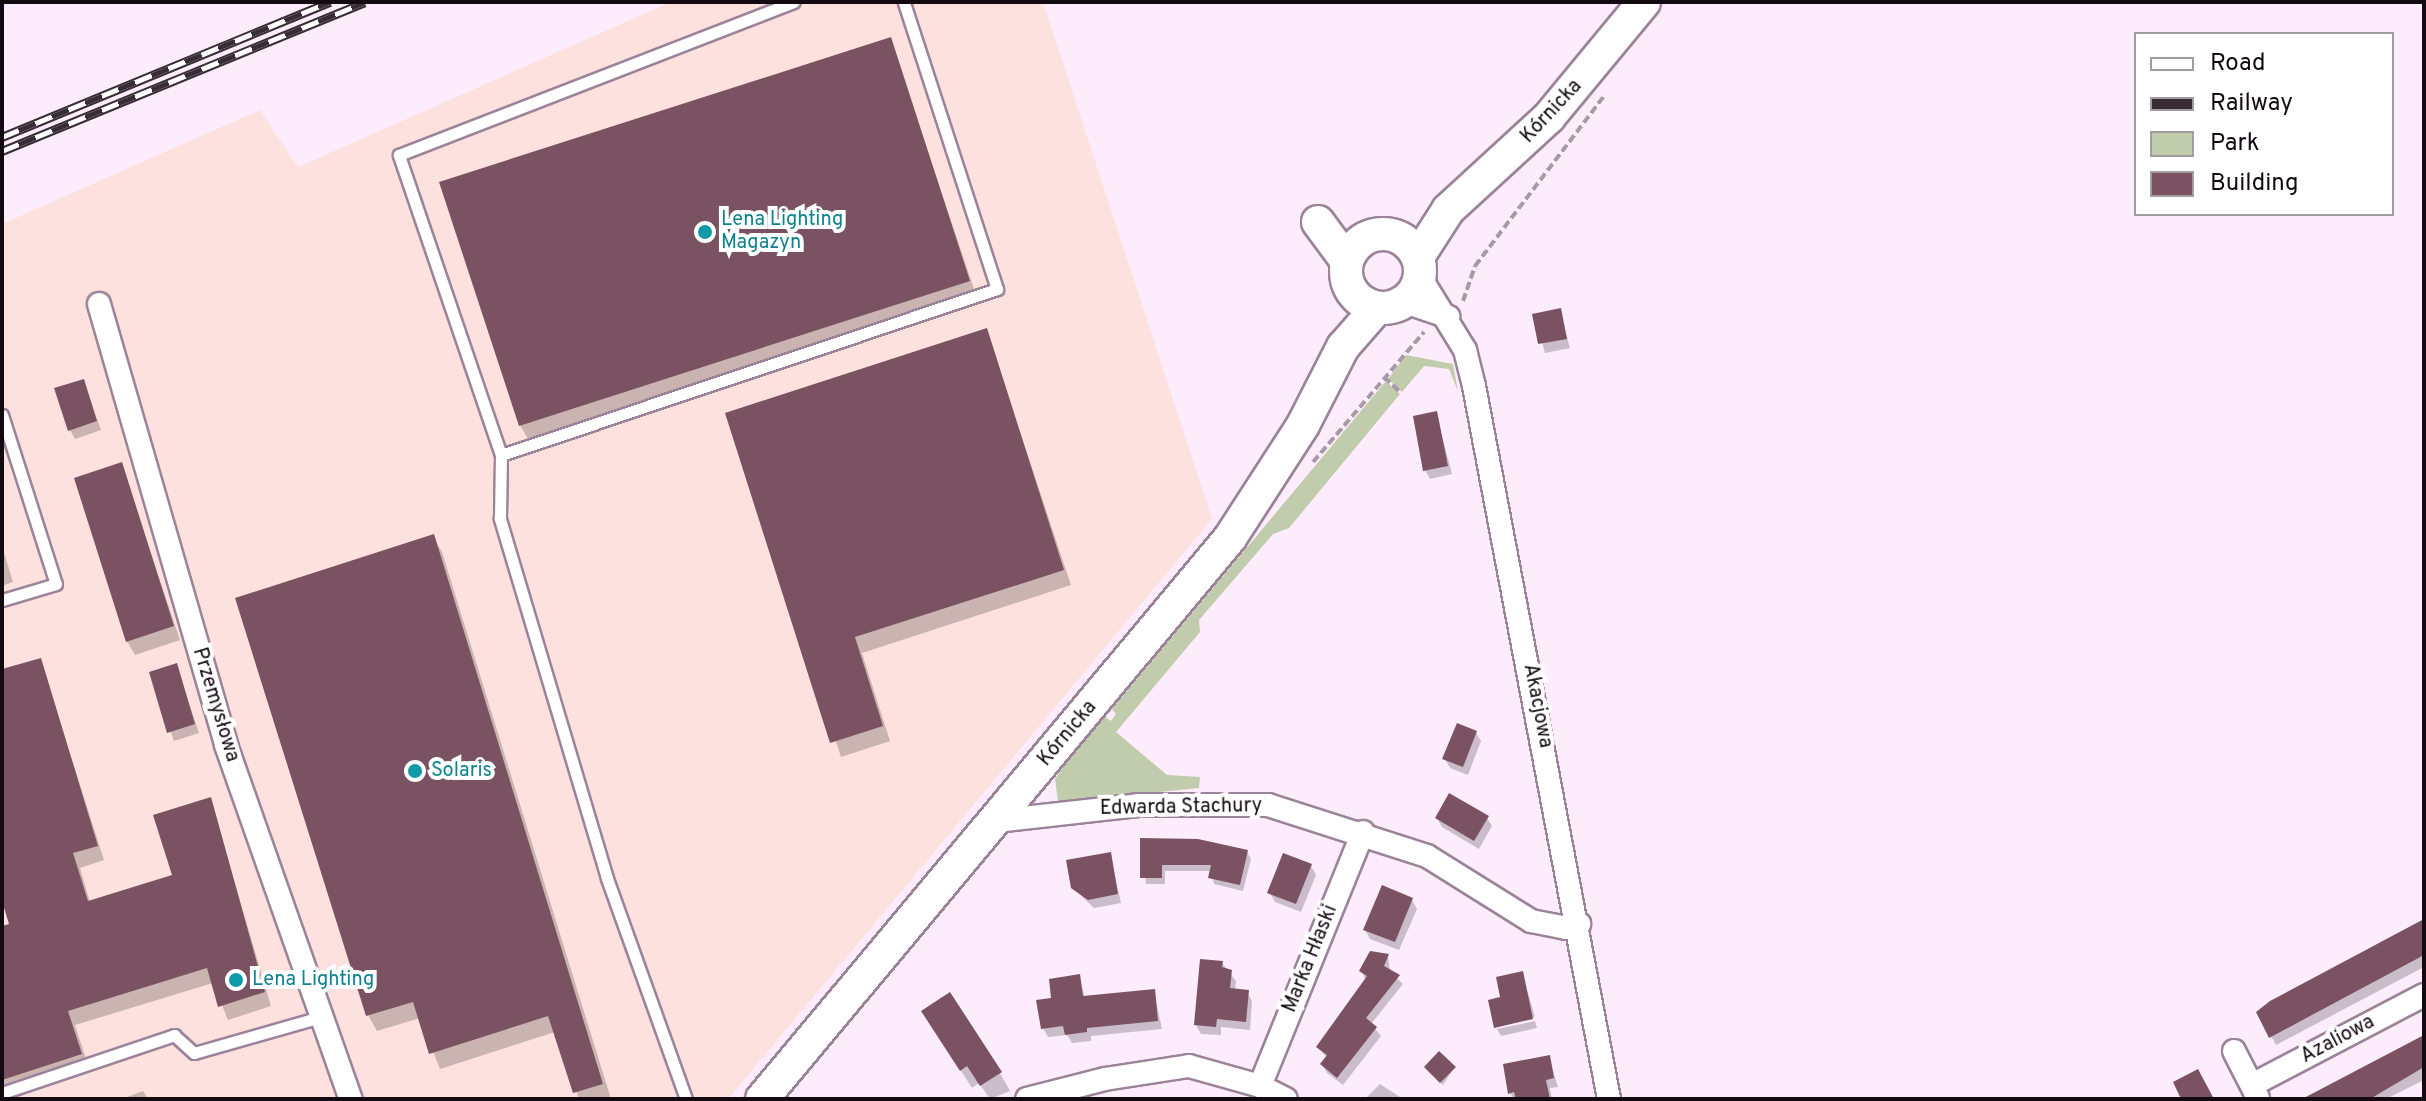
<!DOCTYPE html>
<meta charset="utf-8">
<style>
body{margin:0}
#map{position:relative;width:2426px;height:1101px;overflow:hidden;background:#fdecfc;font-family:Overpass,sans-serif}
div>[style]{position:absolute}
.industrial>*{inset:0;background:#fce1de}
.green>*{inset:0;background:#c0ccab}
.shadow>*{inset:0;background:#0003}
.building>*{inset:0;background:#7a5261}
.path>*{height:4px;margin-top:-2px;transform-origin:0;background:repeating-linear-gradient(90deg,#a799a6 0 8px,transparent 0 12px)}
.roads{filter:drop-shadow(2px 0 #9b839a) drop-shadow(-2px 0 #9b839a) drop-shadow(0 2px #9b839a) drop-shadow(0 -2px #9b839a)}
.lane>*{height:11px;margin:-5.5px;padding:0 5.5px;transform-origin:5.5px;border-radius:5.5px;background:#fff}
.street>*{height:22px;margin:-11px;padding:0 11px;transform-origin:11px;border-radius:11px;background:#fff}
.secondary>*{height:32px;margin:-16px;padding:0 16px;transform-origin:16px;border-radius:16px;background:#fff}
.secondary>.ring{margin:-16px;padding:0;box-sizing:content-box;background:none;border:32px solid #fff;border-radius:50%}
.rail>*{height:9px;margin-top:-4.5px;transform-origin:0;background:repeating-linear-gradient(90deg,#fff 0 18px,#382d37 0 36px);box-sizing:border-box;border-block:2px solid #382d37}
.dots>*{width:22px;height:22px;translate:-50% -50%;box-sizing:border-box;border:4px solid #fff;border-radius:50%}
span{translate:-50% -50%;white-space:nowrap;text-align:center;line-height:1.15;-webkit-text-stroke:8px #fff;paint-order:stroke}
.street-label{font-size:20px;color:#120911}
.culture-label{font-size:20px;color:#0d838f}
.left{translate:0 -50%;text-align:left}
.frame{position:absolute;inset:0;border:4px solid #120911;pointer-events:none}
.legend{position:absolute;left:2134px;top:32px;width:260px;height:184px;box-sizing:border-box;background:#fff;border:2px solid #a09da0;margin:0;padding:10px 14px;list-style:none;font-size:24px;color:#120911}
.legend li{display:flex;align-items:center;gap:16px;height:40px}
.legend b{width:40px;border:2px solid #a09da0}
</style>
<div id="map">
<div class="industrial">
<i style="clip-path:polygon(671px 2px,1043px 2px,1212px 519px,728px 1099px,2px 1099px,2px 224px,260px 110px,298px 167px)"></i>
</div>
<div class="green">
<i style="clip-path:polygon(1406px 355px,1453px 364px,1458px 391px,1449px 369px,1424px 366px,1402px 392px,1388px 379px)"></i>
<i style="clip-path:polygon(1386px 381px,1400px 394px,1289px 528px,1273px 534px,1199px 620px,1200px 632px,1116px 732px,1167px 775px,1200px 777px,1199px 788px,1058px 802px,1055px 779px,1065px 765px,1105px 717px,1111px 721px,1116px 714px,1112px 709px)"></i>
</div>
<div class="shadow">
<i style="clip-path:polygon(890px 39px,976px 295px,528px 439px,520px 425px)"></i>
<i style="clip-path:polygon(1560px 311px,1570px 348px,1545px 353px,1535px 315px)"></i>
<i style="clip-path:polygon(986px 330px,1071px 585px,862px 653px,890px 741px,841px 757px,727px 414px)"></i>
<i style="clip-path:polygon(83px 381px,101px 430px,75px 439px,70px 430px)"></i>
<i style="clip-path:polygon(1436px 413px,1452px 474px,1430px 479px,1425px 470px)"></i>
<i style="clip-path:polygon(121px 465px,180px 640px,135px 655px,127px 641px)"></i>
<i style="clip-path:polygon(433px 537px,442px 552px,611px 1099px,579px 1099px,555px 1032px,440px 1069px,420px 1018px,377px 1031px,368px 1015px,237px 599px)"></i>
<i style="clip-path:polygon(2px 546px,13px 582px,2px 586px)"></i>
<i style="clip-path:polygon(40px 660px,104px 860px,80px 868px,90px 902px,174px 877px,210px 799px,271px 1006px,228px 1020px,213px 983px,75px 1025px,89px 1068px,2px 1096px,2px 928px,12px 925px,2px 894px,2px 672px)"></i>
<i style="clip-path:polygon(176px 666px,199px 733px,174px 741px,151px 674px)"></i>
<i style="clip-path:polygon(1476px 733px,1481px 741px,1468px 775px,1450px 768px,1445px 759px)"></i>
<i style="clip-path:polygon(1437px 818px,1487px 818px,1492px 826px,1479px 849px,1442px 827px)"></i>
<i style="clip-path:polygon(1142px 840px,1247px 852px,1251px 859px,1243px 891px,1214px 884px,1211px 871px,1165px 871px,1165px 884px,1146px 884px)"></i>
<i style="clip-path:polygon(1110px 854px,1121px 903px,1094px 908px,1073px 888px)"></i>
<i style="clip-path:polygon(1311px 866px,1316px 875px,1301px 912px,1275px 902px,1270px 893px)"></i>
<i style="clip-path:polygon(1412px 900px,1417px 909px,1399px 950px,1370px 939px,1365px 930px)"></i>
<i style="clip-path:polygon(2424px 925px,2424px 967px,2276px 1045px,2259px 1013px)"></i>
<i style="clip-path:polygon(1371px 953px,1388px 956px,1390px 972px,1403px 984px,1371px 1024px,1381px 1036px,1343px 1085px,1327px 1073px,1322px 1064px,1327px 1058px,1318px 1047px,1366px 980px,1361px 971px)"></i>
<i style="clip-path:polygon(1222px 963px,1236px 981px,1235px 991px,1247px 992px,1252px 1001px,1250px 1030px,1221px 1027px,1221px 1035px,1201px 1034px,1196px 1025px)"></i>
<i style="clip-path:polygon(1522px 973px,1535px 1017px,1496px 1026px,1502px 999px)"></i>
<i style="clip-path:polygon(1079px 976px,1085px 998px,1154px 991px,1162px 1029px,1091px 1036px,1091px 1041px,1072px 1043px,1067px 1035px,1048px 1037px,1043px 1028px,1053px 1000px)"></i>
<i style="clip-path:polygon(1535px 1021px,1537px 1028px,1501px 1036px,1497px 1029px)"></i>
<i style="clip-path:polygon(935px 1030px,1000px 1073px,1010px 1091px,990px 1099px,979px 1083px,972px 1088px)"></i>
<i style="clip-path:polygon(2424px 1038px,2424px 1080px,2386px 1099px,2307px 1099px)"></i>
<i style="clip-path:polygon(1549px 1057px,1558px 1087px,1550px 1088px,1552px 1099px,1514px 1099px,1510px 1093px)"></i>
<i style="clip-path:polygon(1454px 1068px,1443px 1085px,1428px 1071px)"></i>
<i style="clip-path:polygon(1380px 1084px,1403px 1099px,1365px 1099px)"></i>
<i style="clip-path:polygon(143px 1091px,148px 1099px,122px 1099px)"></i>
</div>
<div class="building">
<i style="clip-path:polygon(891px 37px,970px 281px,519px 426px,439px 182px)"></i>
<i style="clip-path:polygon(1561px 308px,1567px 339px,1538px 344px,1532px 314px)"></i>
<i style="clip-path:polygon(987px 328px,1064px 570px,855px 637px,883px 726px,830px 743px,725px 413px)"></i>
<i style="clip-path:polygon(84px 379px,97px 421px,68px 431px,54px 388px)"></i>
<i style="clip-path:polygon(1437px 411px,1448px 466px,1423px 471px,1413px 416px)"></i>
<i style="clip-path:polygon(122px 462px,174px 626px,126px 642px,74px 478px)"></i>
<i style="clip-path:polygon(434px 534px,603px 1084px,573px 1093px,548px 1016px,429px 1054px,413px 1002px,366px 1016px,235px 598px)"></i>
<i style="clip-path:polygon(41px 658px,98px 846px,73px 853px,88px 901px,172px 875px,153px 815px,211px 797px,265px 992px,218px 1007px,207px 968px,68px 1011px,82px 1054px,2px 1080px,2px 926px,9px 924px,2px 901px,2px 669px)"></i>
<i style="clip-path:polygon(177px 663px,195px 724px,167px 733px,149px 672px)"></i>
<i style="clip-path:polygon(1457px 723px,1477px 731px,1463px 767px,1442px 759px)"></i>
<i style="clip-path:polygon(1449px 793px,1489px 816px,1474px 841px,1435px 818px)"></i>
<i style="clip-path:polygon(1140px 838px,1198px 839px,1248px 850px,1240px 885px,1208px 878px,1211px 865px,1162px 865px,1162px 878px,1140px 878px)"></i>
<i style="clip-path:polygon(1111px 852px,1118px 894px,1088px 900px,1071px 888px,1066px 860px)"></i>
<i style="clip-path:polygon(1283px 853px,1312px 864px,1296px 904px,1267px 893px)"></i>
<i style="clip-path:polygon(1382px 885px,1413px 898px,1395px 942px,1363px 930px)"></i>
<i style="clip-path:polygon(2424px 919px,2424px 955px,2269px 1038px,2256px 1012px,2270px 1001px)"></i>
<i style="clip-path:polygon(1370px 951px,1389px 954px,1384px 966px,1400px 975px,1366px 1018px,1377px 1027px,1337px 1078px,1320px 1064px,1327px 1055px,1316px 1047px,1367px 976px,1359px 971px)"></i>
<i style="clip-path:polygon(1200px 959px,1223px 961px,1222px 967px,1232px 970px,1230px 988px,1249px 990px,1246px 1022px,1217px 1019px,1216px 1027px,1194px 1025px)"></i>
<i style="clip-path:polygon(1523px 971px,1533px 1019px,1494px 1028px,1488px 1000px,1500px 997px,1496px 977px)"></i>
<i style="clip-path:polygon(1080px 974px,1083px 996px,1155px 989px,1158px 1021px,1087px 1028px,1087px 1032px,1065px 1035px,1063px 1026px,1041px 1029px,1036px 1000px,1051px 998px,1049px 979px)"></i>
<i style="clip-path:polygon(950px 992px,1002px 1072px,980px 1086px,967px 1066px,960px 1071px,921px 1011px)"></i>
<i style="clip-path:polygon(2424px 1035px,2424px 1067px,2370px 1099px,2302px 1099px)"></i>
<i style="clip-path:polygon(1439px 1051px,1456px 1067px,1440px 1083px,1424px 1067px)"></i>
<i style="clip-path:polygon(1550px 1055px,1554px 1078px,1546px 1080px,1550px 1099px,1516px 1099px,1514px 1092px,1508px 1094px,1503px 1064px)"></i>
<i style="clip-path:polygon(2198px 1069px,2214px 1099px,2181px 1099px,2173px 1082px)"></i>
</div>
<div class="path">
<i style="left:1463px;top:301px;width:37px;rotate:-71deg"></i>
<i style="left:1475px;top:266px;width:213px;rotate:-52.8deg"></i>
<i style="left:1384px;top:377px;width:23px;rotate:43deg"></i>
<i style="left:1313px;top:462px;width:171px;rotate:-49.5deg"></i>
</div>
<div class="roads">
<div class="lane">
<i style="left:2px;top:415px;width:177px;rotate:72.3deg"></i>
<i style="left:56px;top:584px;width:56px;rotate:163.5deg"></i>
<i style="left:501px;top:455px;width:523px;rotate:-18.5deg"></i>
<i style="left:997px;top:289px;width:302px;rotate:-108deg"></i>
<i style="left:2px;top:1093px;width:182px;rotate:-18.6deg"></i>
<i style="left:174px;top:1035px;width:27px;rotate:42deg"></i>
<i style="left:194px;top:1053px;width:131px;rotate:-15.9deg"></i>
<i style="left:686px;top:1099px;width:235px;rotate:-109.7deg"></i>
<i style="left:607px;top:878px;width:376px;rotate:-106.6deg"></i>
<i style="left:500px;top:518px;width:63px;rotate:-89.1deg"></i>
<i style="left:501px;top:455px;width:317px;rotate:-108.8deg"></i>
<i style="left:399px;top:155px;width:423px;rotate:-21.2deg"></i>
</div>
<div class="street">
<i style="left:1420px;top:277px;width:86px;rotate:58.3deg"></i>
<i style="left:1465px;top:350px;width:37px;rotate:76deg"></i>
<i style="left:1474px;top:386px;width:726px;rotate:79.28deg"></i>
<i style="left:1405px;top:302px;width:46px;rotate:18.8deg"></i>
<i style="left:99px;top:304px;width:459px;rotate:73.9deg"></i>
<i style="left:226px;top:745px;width:375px;rotate:70.6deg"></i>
<i style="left:996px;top:821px;width:143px;rotate:-6.4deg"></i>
<i style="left:1138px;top:805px;width:130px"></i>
<i style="left:1268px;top:805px;width:167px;rotate:17.8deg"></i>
<i style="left:1427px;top:856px;width:123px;rotate:32deg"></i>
<i style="left:1531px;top:921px;width:36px;rotate:11deg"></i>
<i style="left:1566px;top:928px;width:14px;rotate:-17deg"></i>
<i style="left:2234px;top:1051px;width:53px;rotate:62.9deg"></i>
<i style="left:2252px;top:1085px;width:194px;rotate:-27.6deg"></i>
<i style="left:1260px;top:1086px;width:274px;rotate:-67.9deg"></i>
<i style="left:1027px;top:1099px;width:81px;rotate:-14.4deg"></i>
<i style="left:1105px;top:1079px;width:85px;rotate:-8.8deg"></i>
<i style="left:1189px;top:1066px;width:74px;rotate:15.7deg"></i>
<i style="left:1260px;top:1086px;width:29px;rotate:27deg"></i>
</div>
<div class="secondary">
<i style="left:1318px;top:222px;width:47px;rotate:53.6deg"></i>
<i class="ring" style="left:1346px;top:234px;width:42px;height:42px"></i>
<i style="left:1418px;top:257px;width:56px;rotate:-57.4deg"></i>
<i style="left:1448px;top:210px;width:137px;rotate:-42.6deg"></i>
<i style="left:1549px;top:117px;width:149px;rotate:-50.4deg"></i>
<i style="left:762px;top:1099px;width:731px;rotate:-50.16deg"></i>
<i style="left:1230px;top:538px;width:135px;rotate:-57.1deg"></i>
<i style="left:1303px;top:425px;width:88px;rotate:-62.9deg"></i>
<i style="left:1343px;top:347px;width:52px;rotate:-48.9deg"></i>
</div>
</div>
<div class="rail">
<i style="left:2px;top:137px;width:355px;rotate:-22.4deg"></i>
<i style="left:2px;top:151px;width:392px;rotate:-22.3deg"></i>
</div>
<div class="dots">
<i style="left:705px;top:232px;background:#0f9aa8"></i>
<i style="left:415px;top:771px;background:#0f9aa8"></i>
<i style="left:236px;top:980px;background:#0f9aa8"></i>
</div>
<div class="street-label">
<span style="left:1552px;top:112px;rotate:-47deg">Kórnicka</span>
<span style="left:215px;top:705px;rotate:73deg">Przemysłowa</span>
<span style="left:1537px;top:706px;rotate:79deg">Akacjowa</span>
<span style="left:1068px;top:734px;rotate:-50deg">Kórnicka</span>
<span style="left:1181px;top:808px;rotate:-1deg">Edwarda Stachury</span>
<span style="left:1311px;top:959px;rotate:-68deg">Marka Hłaski</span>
<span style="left:2338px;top:1040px;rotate:-28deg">Azaliowa</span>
</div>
<div class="culture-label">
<span class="left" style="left:721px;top:232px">Lena Lighting<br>Magazyn</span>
<span class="left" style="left:431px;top:771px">Solaris</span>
<span class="left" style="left:252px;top:980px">Lena Lighting</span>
</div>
<div class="frame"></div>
<ul class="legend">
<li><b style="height:10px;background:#fff"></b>Road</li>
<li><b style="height:10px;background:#382d37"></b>Railway</li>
<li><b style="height:22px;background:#c0ccab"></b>Park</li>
<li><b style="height:22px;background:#7a5261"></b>Building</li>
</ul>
</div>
